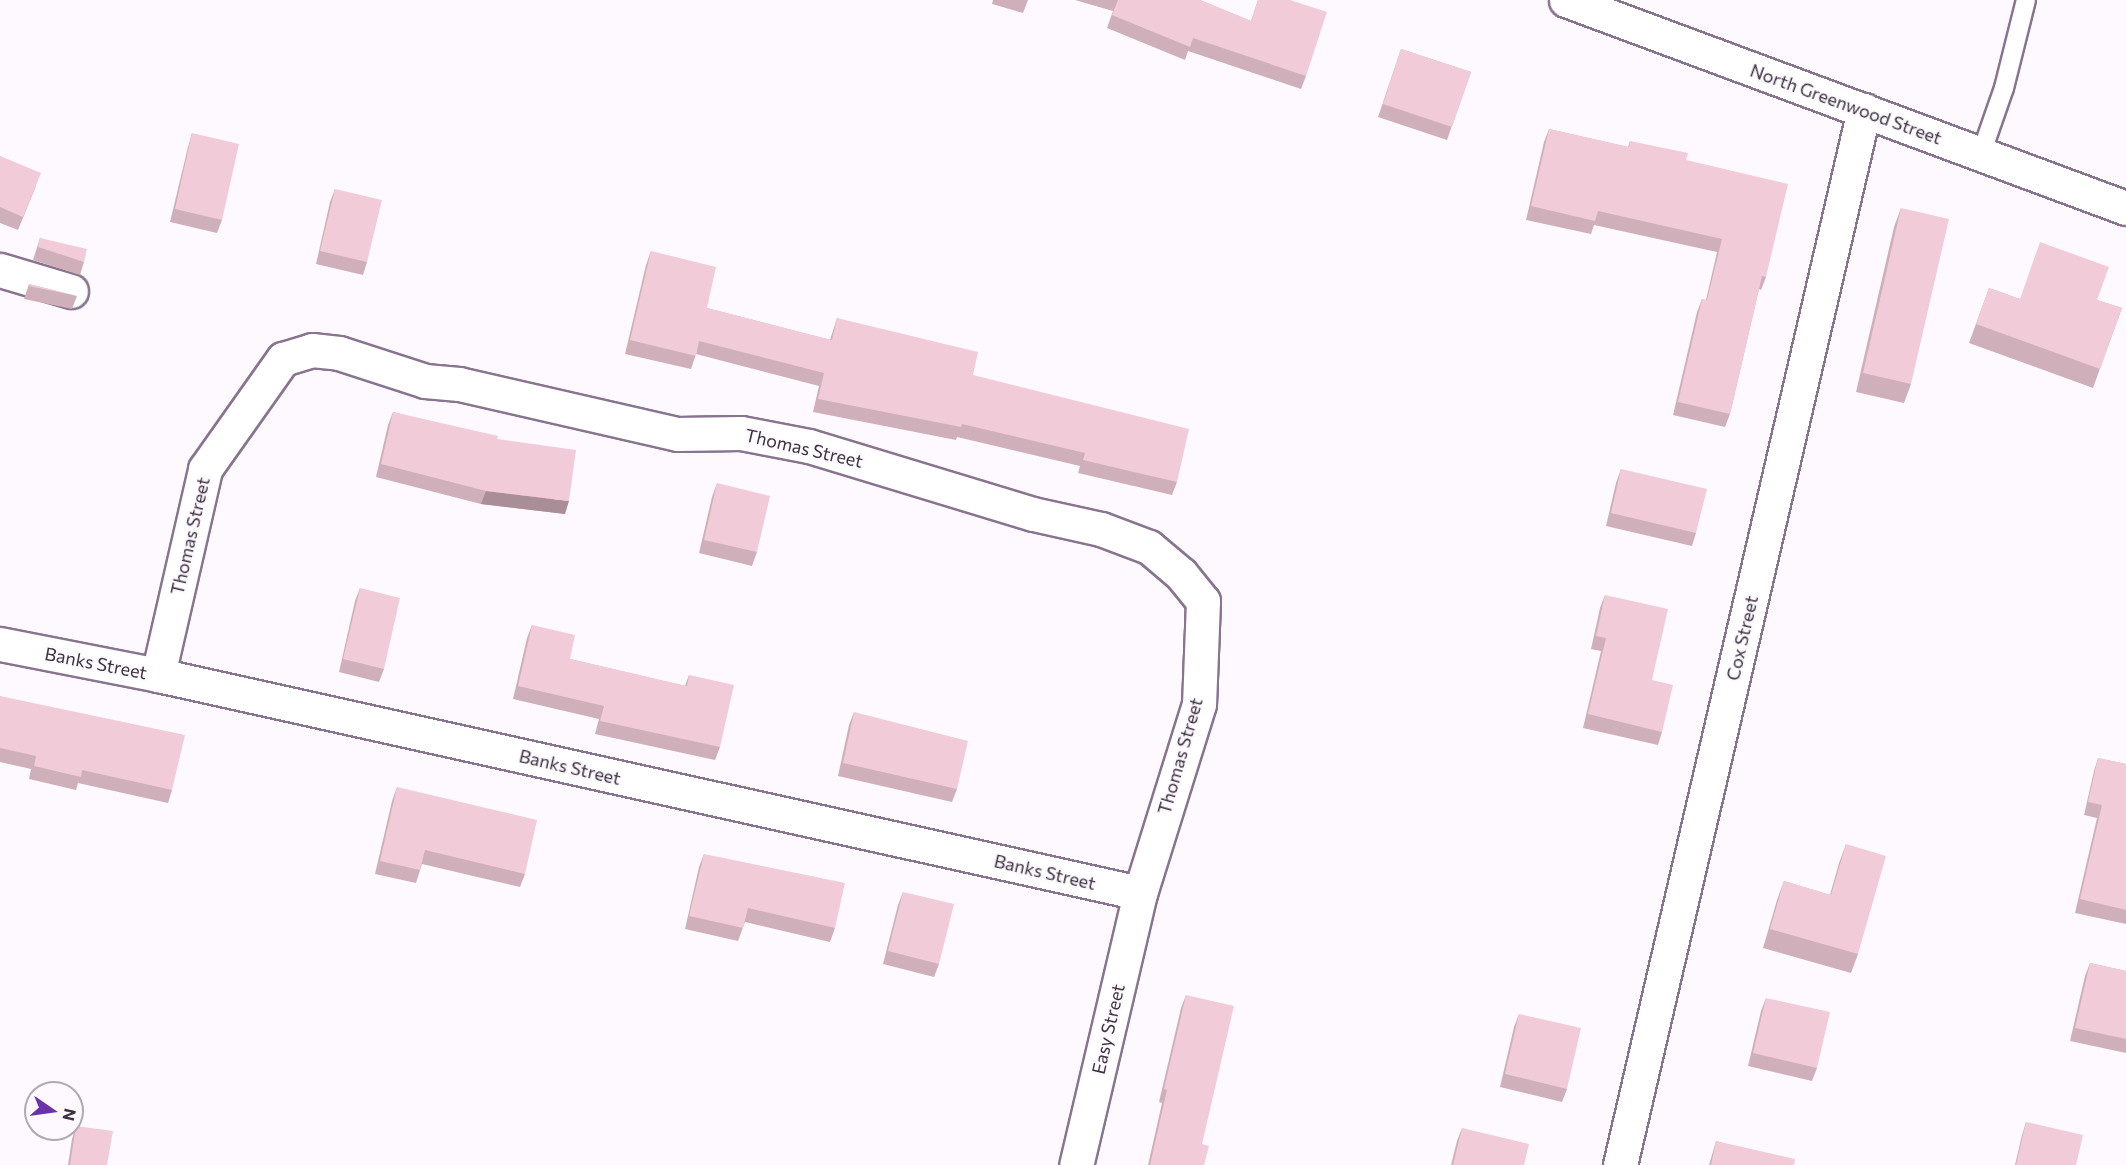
<!DOCTYPE html>
<style>
body{margin:0}
#map{position:relative;width:2126px;height:1165px;overflow:hidden;background:#fdf9ff;font-family:Commissioner,sans-serif}
div>[style]{position:absolute}
.roads{filter:drop-shadow(2px 0 #89748f) drop-shadow(-2px 0 #89748f) drop-shadow(0 2px #89748f) drop-shadow(0 -2px #89748f)}
.lane>*{height:18px;margin:-9px;padding:0 9px;transform-origin:9px;border-radius:9px;background:#fff}
.street>*{height:33px;margin:-16.5px;padding:0 16.5px;transform-origin:16.5px;border-radius:16.5px;background:#fff}
.secondary>*{height:33px;margin:-16.5px;padding:0 16.5px;transform-origin:16.5px;border-radius:16.5px;background:#fff}
.wall>*{inset:0;background:#cfafba}
.shaded-wall>*{inset:0;background:#a98e97}
.building>*{inset:0;background:#f1cbd8}
span{translate:-50% -50%;white-space:nowrap;text-align:center;line-height:1.15;-webkit-text-stroke:4.5px #fdf9ff;paint-order:stroke}
.street-label{font-size:18px;color:#3b323e}
.north{position:absolute;left:24px;top:1081px;width:60px;height:60px;box-sizing:border-box;background:#fdf9ff;border:2px solid #afa9b2;border-radius:50%;rotate:103deg;font-size:16px;font-weight:700;line-height:24px;text-align:center;color:#3b323e}
.north::after{content:'';display:block;margin:auto;width:21px;height:27px;background:#6b33aa;clip-path:polygon(50% 0,100% 100%,50% 72%,0 100%)}
</style>
<div id="map">
<div class="roads">
<div class="lane">
<i style="left:1981px;top:154px;width:70px;rotate:-70.8deg"></i>
<i style="left:2004px;top:88px;width:91px;rotate:-76deg"></i>
</div>
<div class="street">
<i style="left:0;top:270px;width:74px;rotate:16.5deg"></i>
<i style="left:0;top:644px;width:161px;rotate:11.1deg"></i>
<i style="left:158px;top:675px;width:1006px;rotate:12.52deg"></i>
<i style="left:158px;top:675px;width:211px;rotate:-77.1deg"></i>
<i style="left:205px;top:469px;width:135px;rotate:-54.7deg"></i>
<i style="left:283px;top:359px;width:30px;rotate:-17deg"></i>
<i style="left:312px;top:350px;width:27px;rotate:6deg"></i>
<i style="left:339px;top:353px;width:90px;rotate:18deg"></i>
<i style="left:425px;top:381px;width:34px;rotate:5deg"></i>
<i style="left:459px;top:384px;width:224px;rotate:12.9deg"></i>
<i style="left:677px;top:434px;width:64px;rotate:-0.9deg"></i>
<i style="left:741px;top:433px;width:69px;rotate:10.8deg"></i>
<i style="left:809px;top:446px;width:234px;rotate:16.9deg"></i>
<i style="left:1033px;top:514px;width:70px;rotate:12.4deg"></i>
<i style="left:1101px;top:529px;width:51px;rotate:20.6deg"></i>
<i style="left:1149px;top:547px;width:42px;rotate:40.2deg"></i>
<i style="left:1181px;top:574px;width:35px;rotate:51deg"></i>
<i style="left:1203px;top:601px;width:103px;rotate:92.2deg"></i>
<i style="left:1199px;top:704px;width:198px;rotate:107.3deg"></i>
<i style="left:1140px;top:893px;width:279px;rotate:103.2deg"></i>
<i style="left:1620px;top:1165px;width:1083px;rotate:-76.98deg"></i>
</div>
<div class="secondary">
<i style="left:1566px;top:0;width:597px;rotate:20.38deg"></i>
</div>
</div>
<div class="wall">
<i style="clip-path:polygon(993px 0,1028px 0,1023px 13px,992px 4px)"></i>
<i style="clip-path:polygon(1075px 0,1200px 0,1251px 21px,1258px 0,1306px 76px,1301px 89px,1188px 51px,1185px 60px,1107px 28px,1113px 11px)"></i>
<i style="clip-path:polygon(1401px 49px,1471px 72px,1447px 140px,1378px 117px)"></i>
<i style="clip-path:polygon(1549px 129px,1628px 147px,1630px 141px,1686px 160px,1766px 277px,1761px 290px,1759px 289px,1730px 414px,1725px 427px,1673px 415px,1697px 312px,1702px 299px,1706px 300px,1717px 252px,1594px 225px,1591px 234px,1526px 220px,1544px 142px)"></i>
<i style="clip-path:polygon(192px 133px,222px 220px,217px 233px,170px 222px,188px 147px)"></i>
<i style="clip-path:polygon(0 156px,36px 186px,18px 230px,0 223px)"></i>
<i style="clip-path:polygon(335px 189px,367px 262px,363px 275px,316px 264px,330px 202px)"></i>
<i style="clip-path:polygon(1901px 208px,1911px 384px,1904px 403px,1856px 392px,1894px 227px)"></i>
<i style="clip-path:polygon(40px 238px,84px 262px,80px 275px,33px 260px)"></i>
<i style="clip-path:polygon(651px 251px,707px 308px,830px 340px,837px 318px,973px 375px,1177px 482px,1172px 495px,1078px 473px,1080px 466px,957px 437px,956px 440px,813px 412px,819px 386px,696px 354px,691px 369px,625px 354px,646px 265px)"></i>
<i style="clip-path:polygon(29px 284px,77px 296px,72px 309px,24px 299px)"></i>
<i style="clip-path:polygon(1989px 288px,2020px 299px,2097px 300px,2122px 308px,2093px 388px,1969px 343px)"></i>
<i style="clip-path:polygon(393px 412px,497px 439px,565px 514px,481px 504px,376px 477px,388px 425px)"></i>
<i style="clip-path:polygon(1621px 469px,1696px 533px,1692px 546px,1606px 526px,1616px 483px)"></i>
<i style="clip-path:polygon(717px 483px,757px 552px,752px 566px,699px 553px,712px 497px)"></i>
<i style="clip-path:polygon(360px 588px,384px 669px,379px 682px,339px 672px,355px 601px)"></i>
<i style="clip-path:polygon(1605px 595px,1652px 680px,1662px 732px,1658px 745px,1583px 728px,1601px 651px,1591px 649px,1600px 608px)"></i>
<i style="clip-path:polygon(532px 625px,570px 659px,685px 686px,689px 675px,720px 747px,715px 760px,595px 734px,599px 719px,513px 699px,527px 638px)"></i>
<i style="clip-path:polygon(0 696px,172px 790px,168px 803px,78px 783px,76px 790px,29px 779px,31px 769px,0 762px)"></i>
<i style="clip-path:polygon(854px 712px,957px 789px,952px 802px,838px 776px,849px 725px)"></i>
<i style="clip-path:polygon(2098px 758px,2126px 764px,2126px 924px,2075px 913px,2097px 818px,2084px 815px,2094px 771px)"></i>
<i style="clip-path:polygon(397px 787px,525px 874px,520px 887px,422px 864px,416px 883px,375px 874px,392px 801px)"></i>
<i style="clip-path:polygon(1846px 844px,1858px 954px,1851px 973px,1763px 948px,1777px 900px,1784px 881px,1830px 895px,1839px 863px)"></i>
<i style="clip-path:polygon(704px 854px,835px 928px,830px 942px,745px 922px,738px 941px,685px 929px,699px 867px)"></i>
<i style="clip-path:polygon(903px 892px,939px 964px,934px 977px,883px 964px,898px 905px)"></i>
<i style="clip-path:polygon(2090px 963px,2126px 971px,2126px 1053px,2070px 1041px,2085px 976px)"></i>
<i style="clip-path:polygon(1186px 995px,1204px 1165px,1148px 1165px,1162px 1103px,1159px 1102px,1181px 1008px)"></i>
<i style="clip-path:polygon(1766px 998px,1817px 1068px,1812px 1081px,1748px 1066px,1761px 1011px)"></i>
<i style="clip-path:polygon(1519px 1014px,1567px 1089px,1562px 1102px,1500px 1087px,1514px 1027px)"></i>
<i style="clip-path:polygon(2026px 1122px,2076px 1165px,2015px 1165px,2022px 1135px)"></i>
<i style="clip-path:polygon(76px 1126px,107px 1165px,68px 1165px,72px 1139px)"></i>
<i style="clip-path:polygon(1462px 1128px,1524px 1165px,1451px 1165px,1457px 1141px)"></i>
<i style="clip-path:polygon(1716px 1141px,1794px 1165px,1709px 1165px)"></i>
</div>
<div class="shaded-wall">
<i style="clip-path:polygon(486px 491px,569px 501px,565px 514px,481px 504px)"></i>
</div>
<div class="building">
<i style="clip-path:polygon(1118px 0,1200px 0,1251px 21px,1258px 0,1290px 0,1327px 12px,1306px 76px,1193px 38px,1190px 47px,1112px 15px)"></i>
<i style="clip-path:polygon(1401px 49px,1471px 72px,1452px 127px,1383px 104px)"></i>
<i style="clip-path:polygon(1549px 129px,1629px 147px,1630px 141px,1688px 153px,1686px 160px,1788px 184px,1766px 277px,1762px 276px,1730px 414px,1678px 402px,1702px 299px,1707px 300px,1722px 239px,1598px 211px,1595px 221px,1531px 206px)"></i>
<i style="clip-path:polygon(192px 133px,239px 144px,222px 220px,175px 209px)"></i>
<i style="clip-path:polygon(0 156px,41px 173px,23px 217px,0 207px)"></i>
<i style="clip-path:polygon(335px 189px,382px 200px,367px 262px,320px 251px)"></i>
<i style="clip-path:polygon(1901px 208px,1949px 219px,1911px 384px,1863px 373px)"></i>
<i style="clip-path:polygon(40px 238px,87px 249px,84px 262px,38px 247px)"></i>
<i style="clip-path:polygon(2040px 242px,2109px 267px,2097px 300px,2122px 308px,2100px 369px,1976px 324px,1989px 288px,2020px 299px)"></i>
<i style="clip-path:polygon(651px 251px,716px 267px,707px 308px,832px 340px,837px 318px,978px 352px,973px 375px,1189px 429px,1177px 482px,1083px 460px,1085px 453px,962px 424px,961px 427px,818px 399px,824px 373px,699px 341px,696px 356px,630px 340px)"></i>
<i style="clip-path:polygon(29px 284px,77px 296px,29px 286px)"></i>
<i style="clip-path:polygon(393px 412px,498px 436px,497px 439px,576px 450px,569px 501px,486px 491px,381px 464px)"></i>
<i style="clip-path:polygon(1621px 469px,1707px 489px,1696px 533px,1611px 513px)"></i>
<i style="clip-path:polygon(717px 483px,770px 496px,757px 552px,704px 540px)"></i>
<i style="clip-path:polygon(360px 588px,400px 598px,384px 669px,343px 659px)"></i>
<i style="clip-path:polygon(1605px 595px,1668px 609px,1652px 680px,1673px 685px,1662px 732px,1588px 714px,1606px 638px,1596px 636px)"></i>
<i style="clip-path:polygon(532px 625px,575px 635px,570px 659px,687px 686px,689px 675px,734px 685px,720px 747px,600px 721px,604px 706px,518px 686px)"></i>
<i style="clip-path:polygon(0 696px,185px 735px,172px 790px,82px 770px,81px 777px,34px 766px,36px 756px,0 748px)"></i>
<i style="clip-path:polygon(854px 712px,968px 741px,957px 789px,843px 763px)"></i>
<i style="clip-path:polygon(2098px 758px,2126px 764px,2126px 910px,2080px 899px,2102px 805px,2088px 802px)"></i>
<i style="clip-path:polygon(397px 787px,537px 820px,525px 874px,425px 850px,420px 870px,380px 861px)"></i>
<i style="clip-path:polygon(1846px 844px,1886px 856px,1858px 954px,1770px 929px,1784px 881px,1831px 895px)"></i>
<i style="clip-path:polygon(704px 854px,845px 883px,835px 928px,748px 908px,743px 928px,689px 916px)"></i>
<i style="clip-path:polygon(903px 892px,954px 904px,939px 964px,888px 951px)"></i>
<i style="clip-path:polygon(2090px 963px,2126px 971px,2126px 1039px,2075px 1028px)"></i>
<i style="clip-path:polygon(1186px 995px,1234px 1006px,1202px 1144px,1209px 1146px,1204px 1165px,1150px 1165px,1167px 1090px,1164px 1089px)"></i>
<i style="clip-path:polygon(1766px 998px,1830px 1012px,1817px 1068px,1753px 1053px)"></i>
<i style="clip-path:polygon(1519px 1014px,1581px 1028px,1567px 1089px,1505px 1074px)"></i>
<i style="clip-path:polygon(2026px 1122px,2083px 1135px,2076px 1165px,2016px 1165px)"></i>
<i style="clip-path:polygon(76px 1126px,113px 1131px,107px 1165px,70px 1165px)"></i>
<i style="clip-path:polygon(1462px 1128px,1529px 1144px,1524px 1165px,1453px 1165px)"></i>
<i style="clip-path:polygon(1716px 1141px,1795px 1159px,1794px 1165px,1711px 1165px)"></i>
</div>
<div class="street-label">
<span style="left:1846px;top:104px;rotate:20deg">North Greenwood Street</span>
<span style="left:804px;top:448px;rotate:13deg">Thomas Street</span>
<span style="left:190px;top:536px;rotate:-77deg">Thomas Street</span>
<span style="left:1742px;top:638px;rotate:-77deg">Cox Street</span>
<span style="left:96px;top:663px;rotate:11deg">Banks Street</span>
<span style="left:1180px;top:756px;rotate:-74deg">Thomas Street</span>
<span style="left:570px;top:767px;rotate:13deg">Banks Street</span>
<span style="left:1045px;top:872px;rotate:13deg">Banks Street</span>
<span style="left:1108px;top:1029px;rotate:-77deg">Easy Street</span>
</div>
<div class="north">N</div>
</div>
